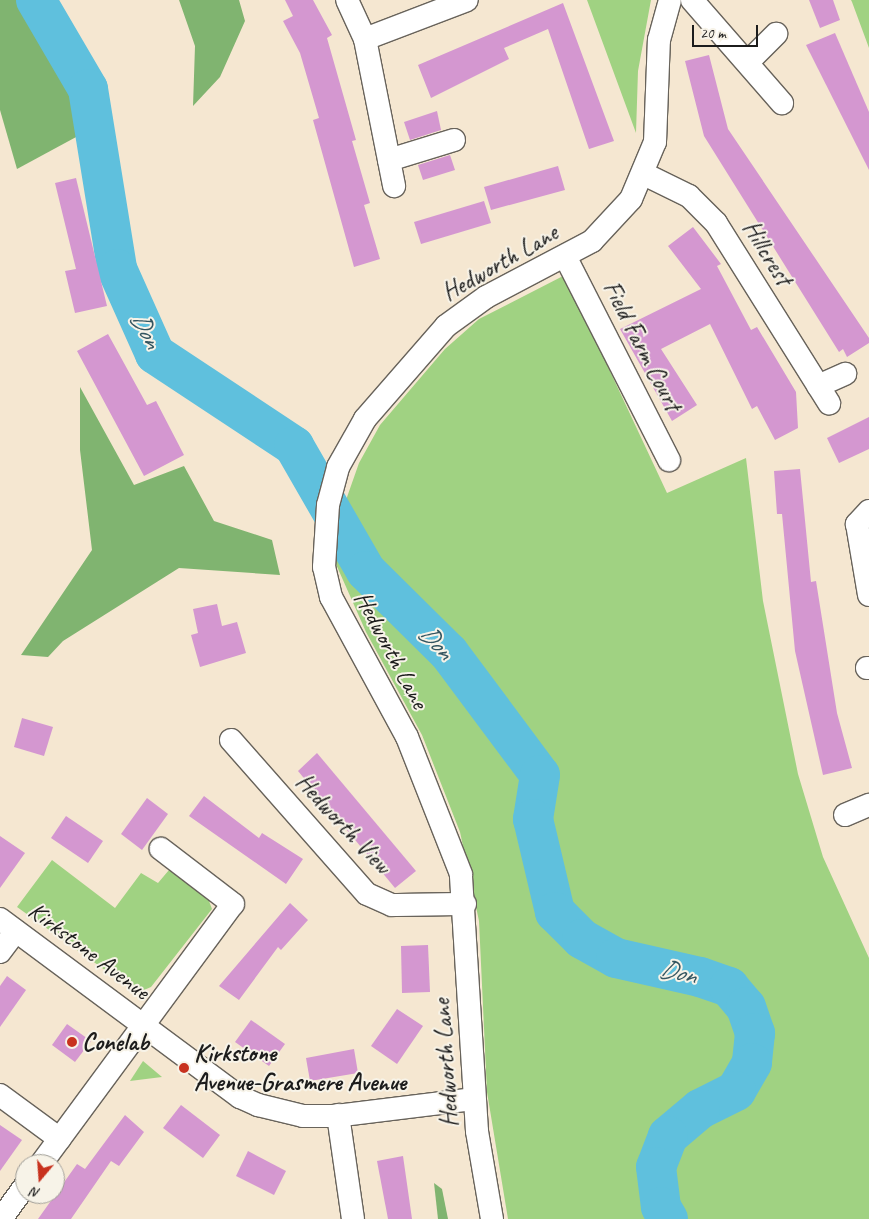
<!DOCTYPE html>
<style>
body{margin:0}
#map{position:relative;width:869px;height:1219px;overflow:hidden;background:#f5e7d1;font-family:Caveat,sans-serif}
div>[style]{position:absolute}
.green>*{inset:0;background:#a0d282}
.forest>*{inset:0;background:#80b470}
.river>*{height:40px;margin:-20px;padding:0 20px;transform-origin:20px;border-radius:20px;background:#5fc0dd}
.building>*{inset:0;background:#d497d0}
.roads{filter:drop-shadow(1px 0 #68635b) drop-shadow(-1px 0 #68635b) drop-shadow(0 1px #68635b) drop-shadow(0 -1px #68635b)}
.minor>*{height:22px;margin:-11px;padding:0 11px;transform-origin:11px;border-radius:11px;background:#fff}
.dots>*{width:14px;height:14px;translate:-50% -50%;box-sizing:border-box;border:2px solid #f7f3e8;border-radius:50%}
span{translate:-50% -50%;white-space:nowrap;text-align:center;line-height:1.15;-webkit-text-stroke:4px #f7f3e8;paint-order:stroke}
.street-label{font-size:25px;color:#1c1c1c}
.poi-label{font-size:25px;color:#1c1c1c;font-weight:700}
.left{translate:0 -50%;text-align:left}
.water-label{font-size:26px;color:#335560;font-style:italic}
.north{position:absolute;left:15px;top:1154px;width:50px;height:50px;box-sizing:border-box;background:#f7f3e8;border:1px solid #9f9d96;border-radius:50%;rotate:198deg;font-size:14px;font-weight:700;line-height:20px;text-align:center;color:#1c1c1c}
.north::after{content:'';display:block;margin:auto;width:18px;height:22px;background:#c8321e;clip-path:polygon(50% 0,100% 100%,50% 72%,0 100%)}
.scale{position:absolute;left:692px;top:25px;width:66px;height:22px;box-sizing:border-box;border:2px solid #1c1c1c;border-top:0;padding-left:6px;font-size:15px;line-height:18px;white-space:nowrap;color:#1c1c1c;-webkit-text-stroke:4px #f7f3e8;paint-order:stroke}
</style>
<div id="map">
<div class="green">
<i style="clip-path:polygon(587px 0,651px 0,638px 71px,636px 133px)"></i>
<i style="clip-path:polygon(851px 0,869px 0,869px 48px,852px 2px)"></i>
<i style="clip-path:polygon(565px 275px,667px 493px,746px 458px,763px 601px,798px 774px,823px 857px,869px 958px,869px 1219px,508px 1219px,487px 1092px,479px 921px,460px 832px,422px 735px,366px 632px,335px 562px,340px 517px,359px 463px,380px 425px,445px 349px,479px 319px)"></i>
<i style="clip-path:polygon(52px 860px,115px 908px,141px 873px,158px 883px,169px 870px,206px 893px,212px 909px,151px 987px,137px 993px,17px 907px)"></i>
<i style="clip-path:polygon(143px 1061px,162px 1077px,130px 1081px)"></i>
</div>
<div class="forest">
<i style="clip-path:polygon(0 0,53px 0,102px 123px,17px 169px,0 110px)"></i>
<i style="clip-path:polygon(179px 0,239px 0,245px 21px,220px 77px,193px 106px,195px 46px)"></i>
<i style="clip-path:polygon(80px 387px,134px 485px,184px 466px,214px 521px,272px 540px,280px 575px,179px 568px,63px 641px,48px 657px,21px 655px,92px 550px,80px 450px)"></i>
<i style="clip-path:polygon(434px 1183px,442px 1189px,448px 1219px,438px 1219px)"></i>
</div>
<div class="river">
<i style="left:36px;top:0;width:103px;rotate:59.7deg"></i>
<i style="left:88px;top:89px;width:182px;rotate:80.8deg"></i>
<i style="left:117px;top:269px;width:93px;rotate:65.9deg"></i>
<i style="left:155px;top:354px;width:167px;rotate:33.5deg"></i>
<i style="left:294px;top:446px;width:144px;rotate:60.1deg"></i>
<i style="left:366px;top:571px;width:117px;rotate:44.7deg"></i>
<i style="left:449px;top:653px;width:152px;rotate:53.3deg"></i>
<i style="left:540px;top:775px;width:45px;rotate:99deg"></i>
<i style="left:533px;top:819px;width:96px;rotate:76.7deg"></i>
<i style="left:555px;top:912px;width:38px;rotate:45deg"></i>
<i style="left:582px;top:939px;width:39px;rotate:29deg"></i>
<i style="left:616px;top:958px;width:86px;rotate:12.7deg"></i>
<i style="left:700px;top:977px;width:31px;rotate:19deg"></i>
<i style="left:729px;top:987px;width:26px;rotate:50deg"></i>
<i style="left:746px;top:1007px;width:28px;rotate:71deg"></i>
<i style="left:755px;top:1033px;width:30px;rotate:96deg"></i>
<i style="left:752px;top:1063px;width:32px;rotate:120deg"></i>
<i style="left:736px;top:1091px;width:40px;rotate:153.4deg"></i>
<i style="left:700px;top:1109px;width:42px;rotate:139.8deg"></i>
<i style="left:668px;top:1136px;width:33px;rotate:111deg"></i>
<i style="left:656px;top:1167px;width:40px;rotate:82.9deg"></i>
<i style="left:661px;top:1207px;width:14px;rotate:60deg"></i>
</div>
<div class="building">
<i style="clip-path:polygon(285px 0,313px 0,332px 35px,327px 38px,356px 140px,352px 141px,370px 203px,364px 205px,380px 259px,354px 267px,313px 120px,319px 118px,300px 53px,283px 21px,293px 16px)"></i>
<i style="clip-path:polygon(809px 0,833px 0,840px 20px,820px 28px)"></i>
<i style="clip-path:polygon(563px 3px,614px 141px,589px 149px,548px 29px,504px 48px,509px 59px,431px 98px,418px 65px)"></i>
<i style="clip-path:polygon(835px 33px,869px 112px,869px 170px,806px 45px)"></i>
<i style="clip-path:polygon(709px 55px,728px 129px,869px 338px,869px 343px,847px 357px,843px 349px,839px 352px,704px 136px,685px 61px)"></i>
<i style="clip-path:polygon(437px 111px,441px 130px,410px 140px,404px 122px)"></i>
<i style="clip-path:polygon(450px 155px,455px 170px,423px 180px,418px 165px)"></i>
<i style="clip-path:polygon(558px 166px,565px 190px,491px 210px,484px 187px)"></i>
<i style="clip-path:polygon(76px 178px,107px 306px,75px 313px,65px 271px,76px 269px,55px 183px)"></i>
<i style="clip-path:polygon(484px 201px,491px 223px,421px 244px,414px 222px)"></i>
<i style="clip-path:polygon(693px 227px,721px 264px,717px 266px,751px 330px,757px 327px,796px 392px,798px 428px,775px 440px,757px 406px,752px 409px,710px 324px,661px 349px,697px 405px,672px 421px,620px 329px,701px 289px,668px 246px)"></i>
<i style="clip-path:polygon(108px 334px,147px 405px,156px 401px,184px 455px,144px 476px,77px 351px)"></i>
<i style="clip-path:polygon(869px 417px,869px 449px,839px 463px,827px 438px)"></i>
<i style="clip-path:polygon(800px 469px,811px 582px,816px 581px,837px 713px,852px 768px,823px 775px,795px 651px,782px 514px,777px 514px,774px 471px)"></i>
<i style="clip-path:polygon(217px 604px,222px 626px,237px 622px,246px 653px,200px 667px,191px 635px,198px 633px,193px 609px)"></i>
<i style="clip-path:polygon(22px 718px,53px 727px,44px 756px,14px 747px)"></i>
<i style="clip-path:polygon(317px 753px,416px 871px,395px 888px,298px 771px)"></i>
<i style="clip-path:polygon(204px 796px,259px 838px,262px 833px,303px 859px,286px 884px,189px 816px)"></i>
<i style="clip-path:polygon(147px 798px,168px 814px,142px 850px,121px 834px)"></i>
<i style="clip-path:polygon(66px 816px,103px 841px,88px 863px,51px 838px)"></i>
<i style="clip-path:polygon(0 836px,25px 853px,0 888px)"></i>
<i style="clip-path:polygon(290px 903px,308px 920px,281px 950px,278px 947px,239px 1000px,219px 986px)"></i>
<i style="clip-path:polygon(428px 945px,430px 992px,402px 993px,401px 946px)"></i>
<i style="clip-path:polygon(7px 976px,26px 990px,0 1027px,0 986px)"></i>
<i style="clip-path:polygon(397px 1009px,423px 1026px,397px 1064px,371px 1046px)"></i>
<i style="clip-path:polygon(251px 1020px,285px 1044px,269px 1066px,235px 1042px)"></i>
<i style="clip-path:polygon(67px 1024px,91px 1041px,75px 1062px,52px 1045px)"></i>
<i style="clip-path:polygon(354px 1049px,358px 1073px,310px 1081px,306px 1058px)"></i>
<i style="clip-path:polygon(181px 1105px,220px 1135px,203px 1158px,163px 1128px)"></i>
<i style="clip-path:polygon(125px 1115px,144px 1132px,119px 1166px,111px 1161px,71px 1219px,38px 1219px,77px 1164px,85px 1169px)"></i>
<i style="clip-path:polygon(0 1125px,22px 1140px,0 1171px)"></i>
<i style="clip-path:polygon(248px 1151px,286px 1171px,274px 1195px,236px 1176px)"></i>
<i style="clip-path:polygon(403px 1156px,412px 1219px,388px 1219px,377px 1161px)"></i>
</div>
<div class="roads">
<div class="minor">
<i style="left:347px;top:0;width:43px;rotate:65.2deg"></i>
<i style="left:365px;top:39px;width:109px;rotate:-20.9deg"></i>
<i style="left:692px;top:0;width:137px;rotate:48.9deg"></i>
<i style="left:365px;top:39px;width:150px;rotate:78.8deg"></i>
<i style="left:748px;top:62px;width:40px;rotate:-45deg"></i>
<i style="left:389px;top:160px;width:68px;rotate:-17.1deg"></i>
<i style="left:644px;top:174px;width:50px;rotate:26.1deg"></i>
<i style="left:689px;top:196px;width:38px;rotate:45deg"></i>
<i style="left:716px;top:223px;width:213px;rotate:57.9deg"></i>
<i style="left:566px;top:258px;width:227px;rotate:63deg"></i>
<i style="left:818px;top:386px;width:30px;rotate:-24deg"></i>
<i style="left:869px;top:511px;width:18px;rotate:133deg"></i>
<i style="left:857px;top:524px;width:72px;rotate:80.4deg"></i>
<i style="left:867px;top:668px;width:2px"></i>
<i style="left:231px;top:740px;width:205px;rotate:48.6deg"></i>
<i style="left:367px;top:894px;width:27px;rotate:24deg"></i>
<i style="left:392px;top:905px;width:73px;rotate:-0.8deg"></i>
<i style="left:845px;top:815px;width:26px;rotate:-23deg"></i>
<i style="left:0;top:919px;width:299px;rotate:36.6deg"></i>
<i style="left:240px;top:1097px;width:20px;rotate:24deg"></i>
<i style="left:258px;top:1105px;width:46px;rotate:13.7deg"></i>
<i style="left:303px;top:1116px;width:32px"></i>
<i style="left:335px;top:1116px;width:140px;rotate:-7deg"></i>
<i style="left:0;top:952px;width:26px;rotate:-53deg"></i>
<i style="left:0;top:1095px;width:74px;rotate:36.3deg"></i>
<i style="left:338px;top:1115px;width:105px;rotate:81.8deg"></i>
<i style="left:41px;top:1164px;width:323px;rotate:-53.6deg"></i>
<i style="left:233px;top:904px;width:91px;rotate:-142.6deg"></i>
<i style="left:1px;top:1219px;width:41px;rotate:-54deg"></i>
<i style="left:492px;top:1219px;width:89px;rotate:-99.7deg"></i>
<i style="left:477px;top:1131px;width:257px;rotate:-93.6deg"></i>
<i style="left:461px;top:874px;width:147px;rotate:-111.5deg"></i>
<i style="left:407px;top:737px;width:159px;rotate:-118.5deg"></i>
<i style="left:331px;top:597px;width:31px;rotate:-103deg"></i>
<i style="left:324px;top:567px;width:62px;rotate:-86.3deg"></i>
<i style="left:328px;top:505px;width:39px;rotate:-75deg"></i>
<i style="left:338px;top:467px;width:55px;rotate:-60.6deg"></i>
<i style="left:365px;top:419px;width:123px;rotate:-48.9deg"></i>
<i style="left:446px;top:326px;width:49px;rotate:-35.9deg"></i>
<i style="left:486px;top:297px;width:120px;rotate:-27.8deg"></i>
<i style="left:592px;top:241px;width:57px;rotate:-47.1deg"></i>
<i style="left:631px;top:199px;width:62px;rotate:-67.2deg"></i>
<i style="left:655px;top:142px;width:102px;rotate:-87.8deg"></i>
<i style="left:659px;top:40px;width:41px;rotate:-74.6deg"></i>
</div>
</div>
<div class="dots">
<i style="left:72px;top:1042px;background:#c8321e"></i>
<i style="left:184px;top:1068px;background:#c8321e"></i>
</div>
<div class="street-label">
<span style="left:767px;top:253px;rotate:58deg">Hillcrest</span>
<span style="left:500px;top:263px;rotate:-30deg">Hedworth Lane</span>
<span style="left:642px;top:346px;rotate:63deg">Field Farm Court</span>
<span style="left:391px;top:650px;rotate:62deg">Hedworth Lane</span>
<span style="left:343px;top:824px;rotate:47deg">Hedworth View</span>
<span style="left:89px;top:951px;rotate:37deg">Kirkstone Avenue</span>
<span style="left:446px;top:1063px;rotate:-94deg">Hedworth Lane</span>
</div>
<div class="poi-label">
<span class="left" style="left:82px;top:1042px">Conelab</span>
<span class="left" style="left:194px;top:1068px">Kirkstone<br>Avenue-Grasmere Avenue</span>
</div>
<div class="water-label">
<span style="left:146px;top:330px;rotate:63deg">Don</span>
<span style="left:436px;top:642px;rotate:47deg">Don</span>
<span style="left:678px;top:972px;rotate:13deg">Don</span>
</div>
<div class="north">N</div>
<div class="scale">20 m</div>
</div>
